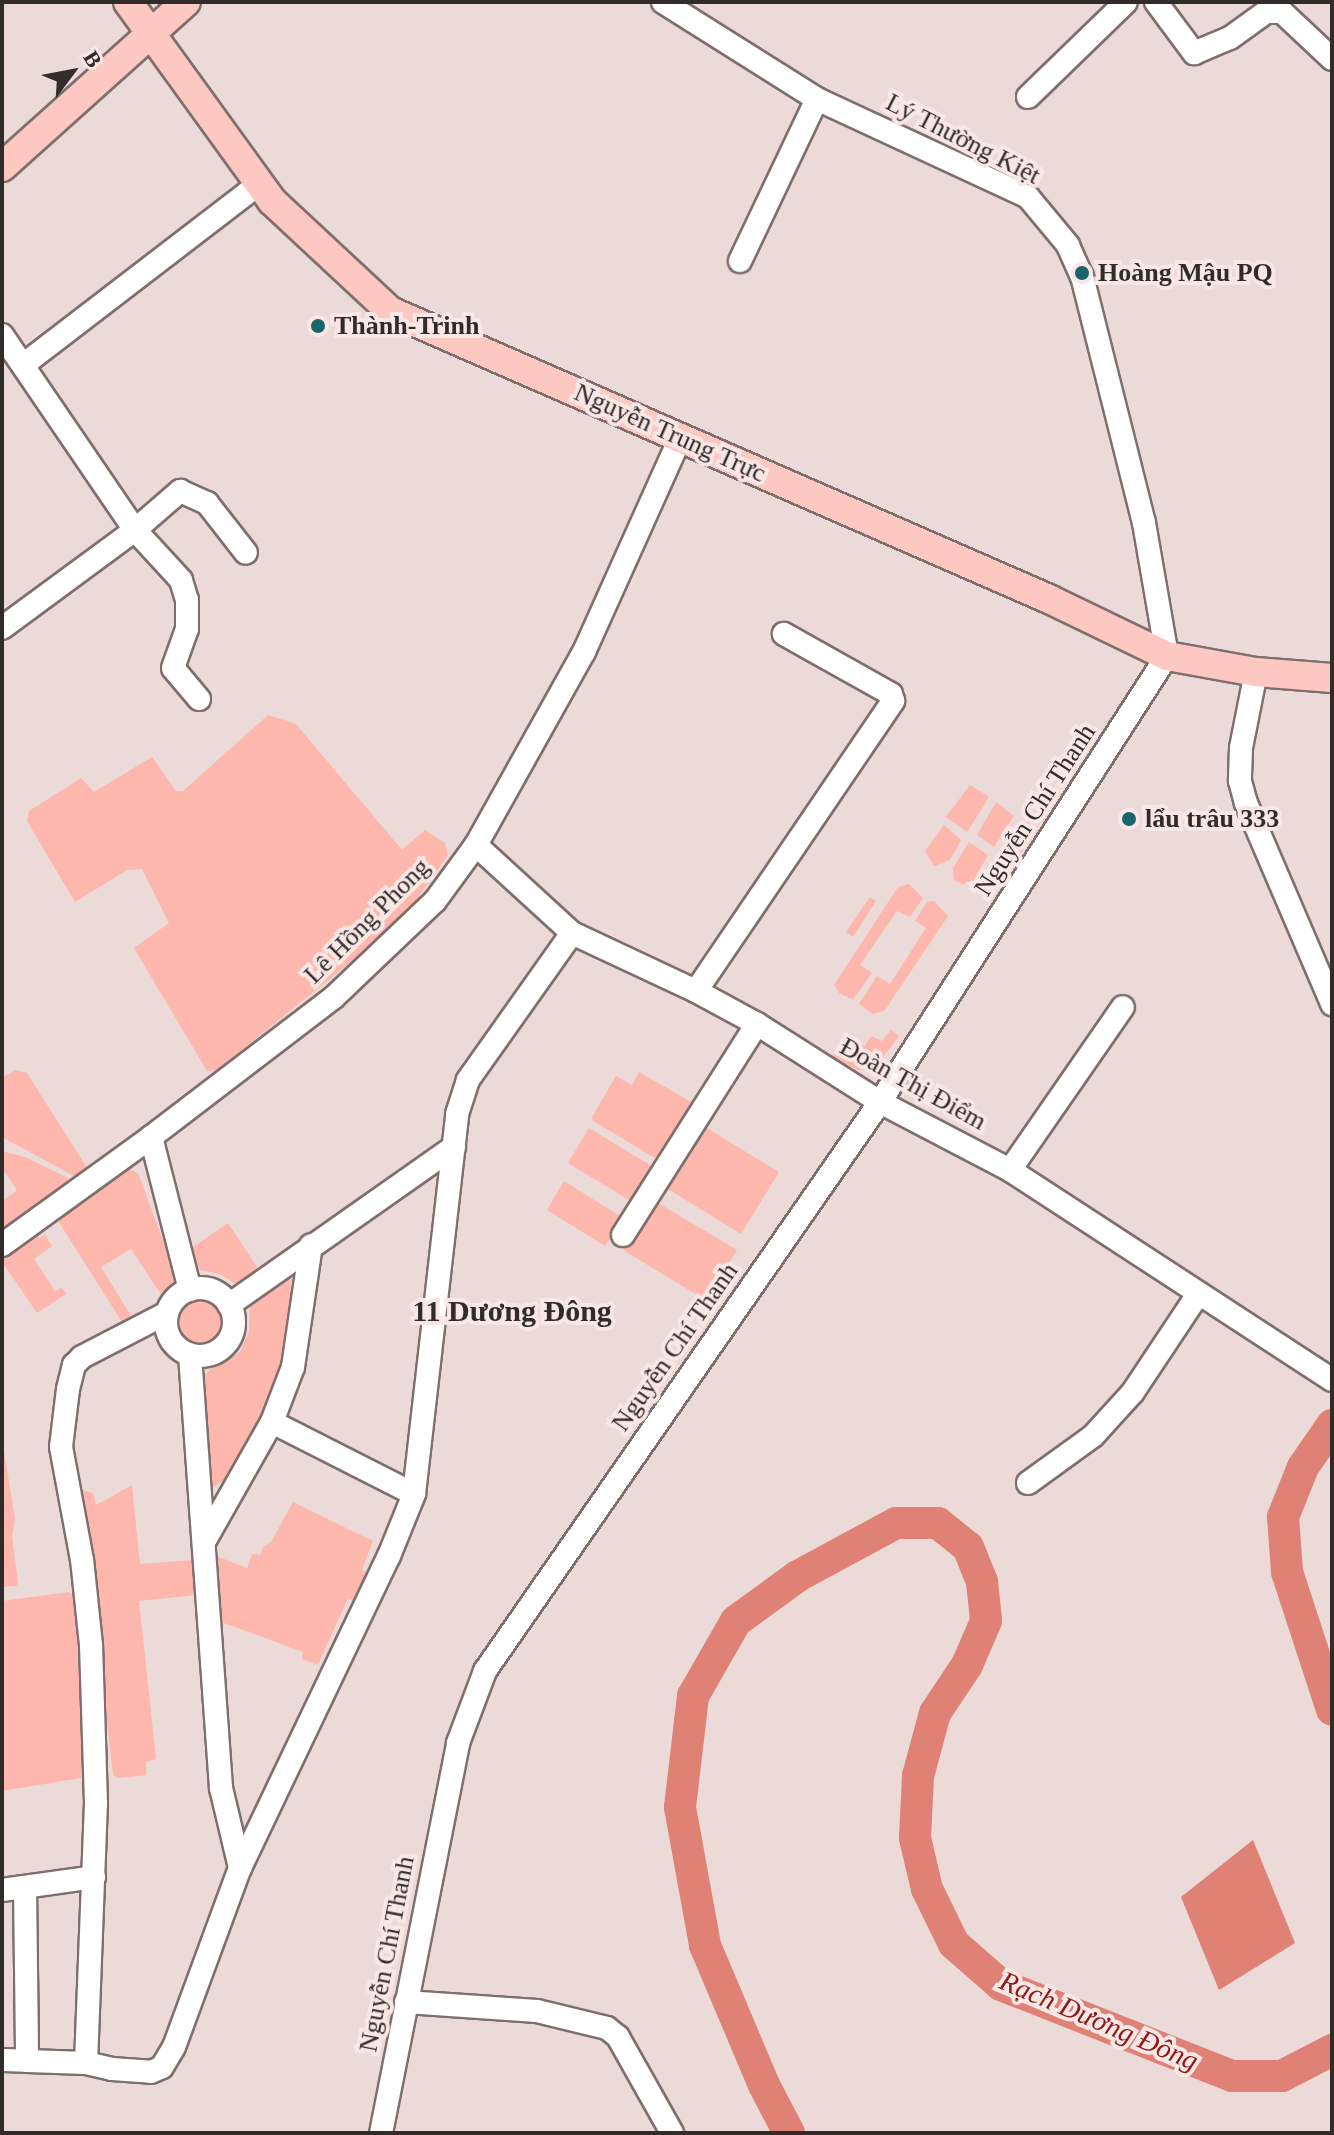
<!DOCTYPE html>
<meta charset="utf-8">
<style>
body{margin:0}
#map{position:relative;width:1334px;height:2135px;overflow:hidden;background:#ebdad8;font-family:"Times New Roman",serif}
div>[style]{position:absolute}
.green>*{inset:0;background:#fdb7ad}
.round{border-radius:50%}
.water>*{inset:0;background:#df8175}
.river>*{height:32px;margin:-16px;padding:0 16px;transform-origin:16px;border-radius:16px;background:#df8175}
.roads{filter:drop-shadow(2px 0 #7e6f6d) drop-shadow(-2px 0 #7e6f6d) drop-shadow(0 2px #7e6f6d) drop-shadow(0 -2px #7e6f6d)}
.minor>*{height:22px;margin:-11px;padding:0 11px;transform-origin:11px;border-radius:11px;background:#fff}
.minor>.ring{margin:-11px;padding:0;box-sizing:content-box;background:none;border:22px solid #fff;border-radius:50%}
.major>*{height:28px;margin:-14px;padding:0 14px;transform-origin:14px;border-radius:14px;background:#fdc8c1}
.dots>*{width:22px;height:22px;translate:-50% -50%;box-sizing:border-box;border:4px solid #f8e7e5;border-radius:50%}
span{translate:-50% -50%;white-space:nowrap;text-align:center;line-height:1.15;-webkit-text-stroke:8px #f8e7e5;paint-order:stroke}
.street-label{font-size:26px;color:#312b2a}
.poi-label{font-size:26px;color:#312b2a;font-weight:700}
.left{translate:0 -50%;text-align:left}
.water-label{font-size:28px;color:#8c1b18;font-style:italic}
.quarter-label{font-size:30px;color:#312b2a;font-weight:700}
.frame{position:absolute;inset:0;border:4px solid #312b2a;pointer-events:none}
.north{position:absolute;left:32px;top:32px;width:80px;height:80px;-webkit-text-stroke:6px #f8e7e5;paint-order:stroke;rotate:58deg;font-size:22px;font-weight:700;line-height:32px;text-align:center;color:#312b2a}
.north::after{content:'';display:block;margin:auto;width:28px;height:36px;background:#312b2a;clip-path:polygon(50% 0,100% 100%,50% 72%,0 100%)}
</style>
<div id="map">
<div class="green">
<i style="clip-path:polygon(268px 715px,296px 724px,402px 850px,425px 830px,445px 843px,448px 855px,411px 907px,359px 955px,217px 1070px,207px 1071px,134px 948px,169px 923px,142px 869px,127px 870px,75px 902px,27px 821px,29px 811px,81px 778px,94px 792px,152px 757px,176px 791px,183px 791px)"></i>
<i style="clip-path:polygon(970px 785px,988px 796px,988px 799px,967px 832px,946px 817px)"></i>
<i style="clip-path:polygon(996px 802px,1014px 816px,994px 847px,977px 835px)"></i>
<i style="clip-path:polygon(1027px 821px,1037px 830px,992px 894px,982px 887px)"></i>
<i style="clip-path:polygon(944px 825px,961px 840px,950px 860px,934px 866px,925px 851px)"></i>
<i style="clip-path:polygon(969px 842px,988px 855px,974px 879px,964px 885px,954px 880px,953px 868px)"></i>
<i style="clip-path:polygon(909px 884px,923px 898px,910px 917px,897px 911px,860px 965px,872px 973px,853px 1000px,839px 993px,834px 985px,898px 887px)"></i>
<i style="clip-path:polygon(870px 897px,876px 901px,853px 937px,846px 932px)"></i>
<i style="clip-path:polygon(934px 901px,948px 916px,885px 1010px,873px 1014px,859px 1004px,877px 976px,890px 984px,926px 928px,915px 921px,927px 902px)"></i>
<i style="clip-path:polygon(891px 1030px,899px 1036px,874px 1069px,857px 1070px,834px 1057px,834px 1052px,846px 1033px,865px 1046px,871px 1036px,882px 1041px)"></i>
<i style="clip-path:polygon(15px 1070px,27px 1073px,86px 1166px,90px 1174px,83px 1181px,2px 1137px,2px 1078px)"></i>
<i style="clip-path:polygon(639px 1072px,695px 1104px,660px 1161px,593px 1121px,592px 1117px,616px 1076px,632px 1085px)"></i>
<i style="clip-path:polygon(700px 1124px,779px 1172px,741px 1234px,663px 1186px)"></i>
<i style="clip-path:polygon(589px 1128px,655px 1168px,634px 1203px,568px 1163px)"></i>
<i style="clip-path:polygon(2px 1151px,25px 1157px,68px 1178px,68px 1187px,2px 1237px,2px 1202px,17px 1190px,2px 1168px)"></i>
<i style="clip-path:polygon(126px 1168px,138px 1173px,177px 1278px,175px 1284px,160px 1293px,131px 1249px,101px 1267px,133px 1319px,124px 1325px,55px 1216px)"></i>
<i style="clip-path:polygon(564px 1181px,623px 1218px,605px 1246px,547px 1210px)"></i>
<i style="clip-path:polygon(653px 1200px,737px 1250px,707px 1301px,623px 1250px)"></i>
<i style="clip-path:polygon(228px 1223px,259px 1270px,236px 1284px,220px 1274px,200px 1270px,190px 1249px)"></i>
<i style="clip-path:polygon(35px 1231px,39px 1238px,45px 1235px,52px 1246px,34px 1259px,55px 1291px,62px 1288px,66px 1294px,37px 1313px,2px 1262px,2px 1252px)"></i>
<i style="clip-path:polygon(290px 1270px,292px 1321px,271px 1405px,229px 1478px,213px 1487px,209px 1483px,199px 1382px,210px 1369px,240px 1352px,249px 1332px,250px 1301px)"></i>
<i class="round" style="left:179px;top:1299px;width:44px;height:44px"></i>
<i style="clip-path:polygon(2px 1439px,15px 1519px,12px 1536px,18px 1583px,16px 1586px,2px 1587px)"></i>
<i style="clip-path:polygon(132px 1485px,140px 1564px,194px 1560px,197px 1595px,139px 1601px,156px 1759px,146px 1762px,146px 1775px,118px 1778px,113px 1775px,82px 1490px,93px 1493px,96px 1505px)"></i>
<i style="clip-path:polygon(293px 1502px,373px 1541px,362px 1570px,372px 1574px,359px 1602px,348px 1598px,318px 1665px,302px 1659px,303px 1652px,221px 1622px,212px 1563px,214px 1555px,247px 1568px,252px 1554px,260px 1555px,263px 1547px,271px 1542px)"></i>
<i style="clip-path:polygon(69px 1592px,78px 1598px,89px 1765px,81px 1778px,2px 1791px,2px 1601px)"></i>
</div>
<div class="water">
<i style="clip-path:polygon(1253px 1840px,1295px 1943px,1219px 1990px,1181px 1897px)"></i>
</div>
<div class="river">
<i style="left:1332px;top:1425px;width:51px;rotate:124.6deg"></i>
<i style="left:1303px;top:1467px;width:54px;rotate:111.8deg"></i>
<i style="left:1283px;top:1517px;width:55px;rotate:85.8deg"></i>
<i style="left:1287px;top:1572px;width:145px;rotate:71.9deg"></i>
<i style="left:789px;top:2133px;width:54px;rotate:-117.5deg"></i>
<i style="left:764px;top:2085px;width:152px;rotate:-112.9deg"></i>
<i style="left:705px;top:1945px;width:140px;rotate:-100.3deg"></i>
<i style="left:680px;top:1807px;width:112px;rotate:-83.3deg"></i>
<i style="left:693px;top:1696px;width:86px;rotate:-60.2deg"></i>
<i style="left:736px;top:1621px;width:77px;rotate:-36deg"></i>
<i style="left:798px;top:1576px;width:111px;rotate:-28.4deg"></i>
<i style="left:896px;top:1523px;width:42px"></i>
<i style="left:938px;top:1523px;width:38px;rotate:39deg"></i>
<i style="left:968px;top:1547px;width:38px;rotate:68deg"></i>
<i style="left:982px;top:1582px;width:39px;rotate:84deg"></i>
<i style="left:986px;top:1621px;width:48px;rotate:113.4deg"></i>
<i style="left:967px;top:1665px;width:58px;rotate:123.7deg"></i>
<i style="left:935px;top:1713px;width:65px;rotate:105.1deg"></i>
<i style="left:918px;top:1776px;width:62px;rotate:92.8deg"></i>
<i style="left:915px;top:1838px;width:52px;rotate:76.8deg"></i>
<i style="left:927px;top:1889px;width:61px;rotate:63.9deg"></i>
<i style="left:954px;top:1944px;width:62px;rotate:41.1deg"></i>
<i style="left:1001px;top:1985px;width:248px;rotate:21.5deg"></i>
<i style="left:1232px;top:2076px;width:50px"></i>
<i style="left:1282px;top:2076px;width:56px;rotate:-27.5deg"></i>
</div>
<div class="roads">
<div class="minor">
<i style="left:1156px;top:2px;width:64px;rotate:53.3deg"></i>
<i style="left:1194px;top:53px;width:39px;rotate:-23deg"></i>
<i style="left:1230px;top:38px;width:44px;rotate:-35.8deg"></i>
<i style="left:1266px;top:12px;width:16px"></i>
<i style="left:1282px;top:12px;width:69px;rotate:43.2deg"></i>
<i style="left:1028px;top:97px;width:136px;rotate:-44.1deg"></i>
<i style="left:740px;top:261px;width:179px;rotate:-64.6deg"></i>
<i style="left:2px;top:335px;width:236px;rotate:55.7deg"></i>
<i style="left:135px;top:530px;width:165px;rotate:143.6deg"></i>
<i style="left:23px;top:365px;width:297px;rotate:-37.5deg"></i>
<i style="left:1256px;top:672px;width:77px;rotate:101.2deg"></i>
<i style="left:1241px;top:748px;width:33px;rotate:92deg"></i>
<i style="left:1240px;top:781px;width:23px;rotate:75deg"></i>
<i style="left:1246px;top:803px;width:219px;rotate:66.8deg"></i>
<i style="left:199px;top:699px;width:40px;rotate:-130deg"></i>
<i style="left:173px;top:668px;width:41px;rotate:-70.3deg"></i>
<i style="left:187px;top:629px;width:29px;rotate:-90deg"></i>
<i style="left:187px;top:600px;width:21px;rotate:-107deg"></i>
<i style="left:181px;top:580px;width:68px;rotate:-132.6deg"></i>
<i style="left:135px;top:530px;width:60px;rotate:-40.9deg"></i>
<i style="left:180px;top:491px;width:30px;rotate:24deg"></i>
<i style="left:207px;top:503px;width:63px;rotate:52deg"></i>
<i style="left:476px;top:845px;width:130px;rotate:42.5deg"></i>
<i style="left:572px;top:933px;width:137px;rotate:25.1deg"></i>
<i style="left:696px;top:991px;width:69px;rotate:28.4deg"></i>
<i style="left:757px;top:1024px;width:146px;rotate:32.4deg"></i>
<i style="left:880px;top:1102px;width:147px;rotate:27.6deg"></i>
<i style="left:1010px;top:1170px;width:384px;rotate:33.1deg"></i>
<i style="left:696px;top:991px;width:351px;rotate:-55.8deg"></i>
<i style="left:893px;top:701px;width:7px;rotate:-106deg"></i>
<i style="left:891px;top:694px;width:123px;rotate:-150.7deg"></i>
<i style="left:151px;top:1137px;width:158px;rotate:75.7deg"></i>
<i style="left:1010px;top:1170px;width:198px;rotate:-55.3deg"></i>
<i style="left:623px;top:1235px;width:250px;rotate:-57.6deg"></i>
<i style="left:2px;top:1245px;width:184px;rotate:-35.9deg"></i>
<i style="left:151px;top:1137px;width:229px;rotate:-37.4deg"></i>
<i style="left:333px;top:998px;width:141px;rotate:-43.6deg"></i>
<i style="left:435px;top:901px;width:69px;rotate:-53.8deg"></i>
<i style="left:476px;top:845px;width:221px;rotate:-60.8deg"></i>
<i style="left:584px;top:652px;width:235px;rotate:-65.8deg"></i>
<i class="ring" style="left:166px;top:1288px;width:46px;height:46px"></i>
<i style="left:229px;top:1305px;width:275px;rotate:-35.1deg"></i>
<i style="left:190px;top:1355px;width:434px;rotate:85.9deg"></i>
<i style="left:221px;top:1788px;width:82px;rotate:76.6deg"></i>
<i style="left:272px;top:1422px;width:159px;rotate:26.9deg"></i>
<i style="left:1028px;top:1483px;width:80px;rotate:-35.9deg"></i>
<i style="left:1093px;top:1436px;width:59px;rotate:-47.7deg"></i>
<i style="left:1133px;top:1392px;width:118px;rotate:-56.4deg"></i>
<i style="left:204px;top:1542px;width:138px;rotate:-60.5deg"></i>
<i style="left:272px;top:1422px;width:59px;rotate:-69.1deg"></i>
<i style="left:293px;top:1367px;width:123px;rotate:-81.6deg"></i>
<i style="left:25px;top:1887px;width:174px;rotate:89.3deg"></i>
<i style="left:27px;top:2061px;width:59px;rotate:1.9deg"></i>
<i style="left:86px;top:2063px;width:27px;rotate:13deg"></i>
<i style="left:112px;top:2069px;width:39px;rotate:4deg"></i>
<i style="left:151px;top:2072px;width:12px;rotate:-24deg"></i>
<i style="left:162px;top:2067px;width:23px;rotate:-59deg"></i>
<i style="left:174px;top:2047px;width:191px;rotate:-69.8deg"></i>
<i style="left:240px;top:1868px;width:346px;rotate:-64.5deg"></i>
<i style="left:389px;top:1556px;width:67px;rotate:-68deg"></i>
<i style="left:414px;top:1494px;width:382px;rotate:-83.5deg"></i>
<i style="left:457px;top:1114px;width:36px;rotate:-72deg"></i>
<i style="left:468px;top:1080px;width:180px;rotate:-54.7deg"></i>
<i style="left:2px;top:1890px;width:93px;rotate:-8deg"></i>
<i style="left:406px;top:2002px;width:131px;rotate:3.9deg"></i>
<i style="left:537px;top:2011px;width:72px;rotate:13.7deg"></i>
<i style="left:607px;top:2028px;width:14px;rotate:39deg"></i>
<i style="left:618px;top:2037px;width:110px;rotate:60.6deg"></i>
<i style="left:3px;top:2060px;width:24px;rotate:2deg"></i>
<i style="left:86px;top:2063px;width:260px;rotate:-87.8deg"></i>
<i style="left:96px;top:1803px;width:158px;rotate:-91.8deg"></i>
<i style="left:91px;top:1645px;width:85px;rotate:-96deg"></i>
<i style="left:82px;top:1560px;width:115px;rotate:-100.5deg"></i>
<i style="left:61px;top:1447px;width:58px;rotate:-83.1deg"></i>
<i style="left:68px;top:1389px;width:25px;rotate:-76deg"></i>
<i style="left:74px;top:1365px;width:11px;rotate:-45deg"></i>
<i style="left:82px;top:1357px;width:96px;rotate:-27.4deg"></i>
<i style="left:381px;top:2133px;width:398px;rotate:-78.8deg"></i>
<i style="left:458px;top:1743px;width:77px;rotate:-69.4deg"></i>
<i style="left:485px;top:1671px;width:693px;rotate:-55.23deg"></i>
<i style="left:880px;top:1102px;width:530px;rotate:-57.24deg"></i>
<i style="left:1167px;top:656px;width:135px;rotate:-99.8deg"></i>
<i style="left:1144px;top:523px;width:254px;rotate:-104.1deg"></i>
<i style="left:1082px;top:277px;width:35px;rotate:-114deg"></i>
<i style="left:1068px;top:245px;width:62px;rotate:-129.8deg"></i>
<i style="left:1028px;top:197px;width:233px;rotate:-155.1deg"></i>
<i style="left:817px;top:99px;width:182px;rotate:-147.8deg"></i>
</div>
<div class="major">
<i style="left:128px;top:2px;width:246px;rotate:54.1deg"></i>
<i style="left:272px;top:201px;width:161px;rotate:43deg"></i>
<i style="left:390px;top:311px;width:719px;rotate:23.61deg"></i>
<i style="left:1049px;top:599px;width:131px;rotate:25.8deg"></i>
<i style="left:1167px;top:656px;width:90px;rotate:10.2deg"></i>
<i style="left:1256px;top:672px;width:76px;rotate:4.5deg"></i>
<i style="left:2px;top:167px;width:247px;rotate:-41.9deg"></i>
</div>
</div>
<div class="dots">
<i style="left:1082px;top:273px;background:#18656e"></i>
<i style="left:318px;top:326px;background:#18656e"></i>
<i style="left:1129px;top:819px;background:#18656e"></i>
</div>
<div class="street-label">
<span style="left:963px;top:139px;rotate:27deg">Lý Thường Kiệt</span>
<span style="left:670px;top:433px;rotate:24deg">Nguyễn Trung Trực</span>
<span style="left:1035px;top:810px;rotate:-57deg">Nguyễn Chí Thanh</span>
<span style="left:367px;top:921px;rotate:-45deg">Lê Hồng Phong</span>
<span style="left:913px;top:1084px;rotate:29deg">Đoàn Thị Điểm</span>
<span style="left:675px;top:1347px;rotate:-55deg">Nguyễn Chí Thanh</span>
<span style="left:387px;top:1954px;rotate:-79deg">Nguyễn Chí Thanh</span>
</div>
<div class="poi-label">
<span class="left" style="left:1098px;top:273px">Hoàng Mậu PQ</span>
<span class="left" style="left:334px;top:326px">Thành-Trinh</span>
<span class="left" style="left:1145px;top:819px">lẩu trâu 333</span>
</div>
<div class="water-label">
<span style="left:1099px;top:2021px;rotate:23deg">Rạch Dương Đông</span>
</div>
<div class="quarter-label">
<span style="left:512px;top:1311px">11 Dương Đông</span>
</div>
<div class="frame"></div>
<div class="north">B</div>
</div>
